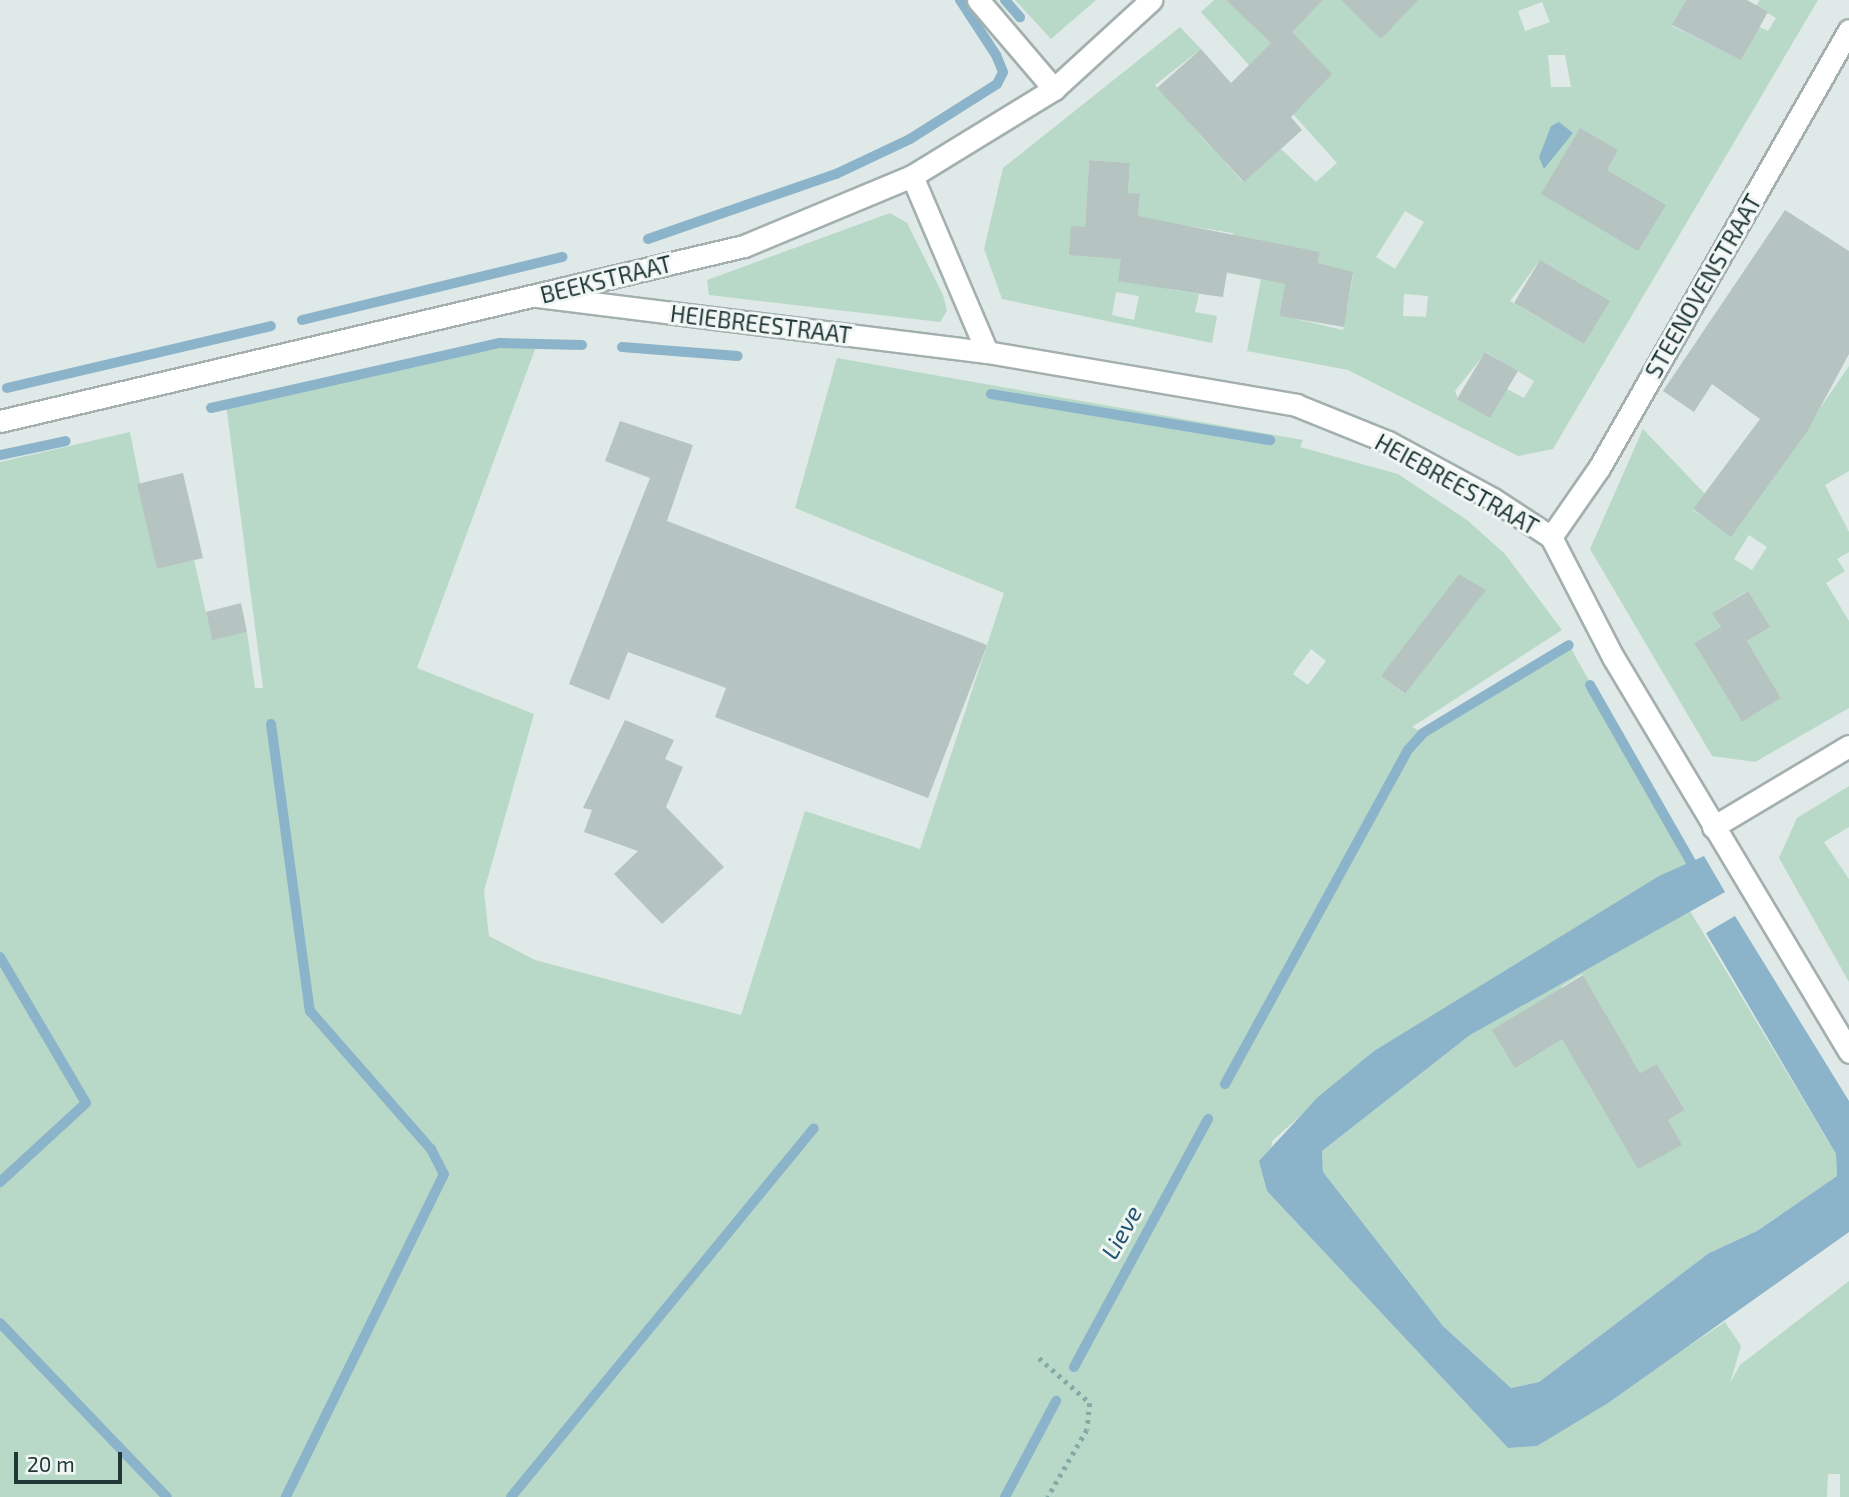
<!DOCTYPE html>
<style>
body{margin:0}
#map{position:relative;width:1849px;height:1497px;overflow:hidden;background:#dfe9e7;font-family:"Exo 2",sans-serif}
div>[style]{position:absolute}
.green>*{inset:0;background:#b9d9c8}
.water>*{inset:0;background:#8bb4cb}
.stream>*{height:10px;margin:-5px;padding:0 5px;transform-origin:5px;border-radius:5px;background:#8bb4cb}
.building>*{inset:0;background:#b5c4c0}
.path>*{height:4.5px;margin-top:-2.25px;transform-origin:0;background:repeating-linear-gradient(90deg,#82aba6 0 3.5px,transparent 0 8.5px)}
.roads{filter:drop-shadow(2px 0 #a3b0ae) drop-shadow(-2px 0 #a3b0ae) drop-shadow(0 2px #a3b0ae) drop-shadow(0 -2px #a3b0ae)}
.street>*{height:21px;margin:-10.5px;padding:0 10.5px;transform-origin:10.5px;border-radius:10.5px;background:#fff}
.secondary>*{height:21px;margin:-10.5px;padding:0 10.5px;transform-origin:10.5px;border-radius:10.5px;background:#fff}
span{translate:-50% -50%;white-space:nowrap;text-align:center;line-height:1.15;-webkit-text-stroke:6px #eff6f4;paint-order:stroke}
.street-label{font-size:23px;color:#223836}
.water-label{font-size:24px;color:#21526f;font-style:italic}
.scale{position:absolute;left:14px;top:1452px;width:108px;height:32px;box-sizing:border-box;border:4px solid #223836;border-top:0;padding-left:9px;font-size:21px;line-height:24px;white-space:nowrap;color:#223836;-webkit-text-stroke:5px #eff6f4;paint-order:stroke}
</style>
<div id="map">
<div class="green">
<i style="clip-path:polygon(1015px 0,1096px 0,1051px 39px)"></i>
<i style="clip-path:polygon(evenodd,1214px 0,1240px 0,1319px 62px,1292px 32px,1312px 11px,1301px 0,1686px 0,1672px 26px,1741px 59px,1759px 27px,1768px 31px,1776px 18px,1756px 6px,1760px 0,1818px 0,1553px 449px,1518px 456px,1348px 370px,1247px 351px,1261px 279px,1227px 273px,1233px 233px,1176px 224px,1169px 289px,1199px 294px,1195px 312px,1217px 316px,1212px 343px,1002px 299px,984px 249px,1003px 168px,1180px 27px,1201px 49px,1155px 85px,1210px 146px,1247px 113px,1263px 129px,1226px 163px,1243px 182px,1281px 149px,1316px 182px,1337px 163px,1201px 12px,1214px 0,1542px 2px,1550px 22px,1525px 31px,1518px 11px,1542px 2px,1214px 0,1548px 55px,1565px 55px,1571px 87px,1551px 87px,1548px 55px,1214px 0,1089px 160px,1130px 163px,1128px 193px,1140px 195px,1138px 213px,1127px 213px,1069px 255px,1085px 227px,1089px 160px,1214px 0,1405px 211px,1424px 222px,1395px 269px,1376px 257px,1405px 211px,1214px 0,1293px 247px,1320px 252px,1318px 263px,1353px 275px,1343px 330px,1279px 315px,1293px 247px,1214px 0,1540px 260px,1609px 301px,1584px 344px,1510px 301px,1540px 260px,1214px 0,1116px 292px,1139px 296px,1134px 320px,1112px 315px,1116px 292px,1214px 0,1404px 294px,1428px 296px,1426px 317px,1403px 316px,1404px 294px,1214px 0,1486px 352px,1534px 381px,1524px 398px,1507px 389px,1458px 399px,1455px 391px,1486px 352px)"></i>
<i style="clip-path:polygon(890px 213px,907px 223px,943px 295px,947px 311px,940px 322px,709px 295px,707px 280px)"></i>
<i style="clip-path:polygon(evenodd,500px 343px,537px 344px,417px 668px,534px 714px,484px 891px,489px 936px,535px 960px,741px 1015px,805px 811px,920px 849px,1004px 593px,795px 508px,837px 358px,1303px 440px,1300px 447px,1398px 474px,1467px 520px,1505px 554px,1562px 630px,1412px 727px,1423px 732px,1569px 645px,1691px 862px,1374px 1051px,1272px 1141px,1267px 1191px,1508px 1448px,1537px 1446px,1725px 1322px,1741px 1346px,1730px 1383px,1740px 1365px,1849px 1281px,1849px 1497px,1840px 1497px,1840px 1474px,1828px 1474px,1827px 1497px,0 1497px,0 462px,130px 432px,157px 569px,194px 560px,212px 639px,247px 632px,255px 688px,263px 688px,226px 404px,500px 343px,1459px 574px,1485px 590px,1404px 694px,1382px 676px,1459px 574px,500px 343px,1311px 649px,1326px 661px,1308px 685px,1293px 674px,1311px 649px)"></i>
<i style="clip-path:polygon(evenodd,1849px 366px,1849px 471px,1825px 485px,1849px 532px,1849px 552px,1837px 559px,1845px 571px,1826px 583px,1849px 621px,1849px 708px,1755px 762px,1712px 756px,1590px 549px,1643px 429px,1705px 494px,1693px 510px,1718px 527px,1751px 509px,1849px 366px,1749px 535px,1767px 547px,1752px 570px,1734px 559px,1749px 535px,1849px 366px,1747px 591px,1769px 627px,1747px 641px,1781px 698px,1742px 722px,1694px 643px,1721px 627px,1713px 612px,1747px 591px)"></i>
<i style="clip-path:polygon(1849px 786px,1849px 827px,1824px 842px,1849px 879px,1849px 982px,1779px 858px,1797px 818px)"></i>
<i style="clip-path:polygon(evenodd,1690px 911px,1836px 1154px,1837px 1176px,1757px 1231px,1709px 1253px,1539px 1382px,1511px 1388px,1443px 1326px,1394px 1268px,1323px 1172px,1322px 1151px,1470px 1035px,1690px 911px,1582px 974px,1604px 1011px,1583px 1024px,1561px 987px,1582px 974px,1690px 911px,1629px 1054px,1640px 1073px,1657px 1064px,1685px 1110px,1668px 1120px,1681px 1145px,1638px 1168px,1586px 1080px,1629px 1054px)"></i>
</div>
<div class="water">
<i style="clip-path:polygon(1559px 122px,1573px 133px,1544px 169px,1539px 157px,1551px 126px)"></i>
<i style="clip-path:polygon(1704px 856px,1725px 892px,1470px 1035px,1322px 1151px,1323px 1172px,1443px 1326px,1511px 1388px,1539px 1382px,1709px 1253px,1757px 1231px,1837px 1176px,1836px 1154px,1706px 933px,1735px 916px,1849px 1101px,1849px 1232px,1608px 1403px,1537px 1446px,1508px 1448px,1267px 1191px,1259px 1161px,1318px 1097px,1374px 1051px,1659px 876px)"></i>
</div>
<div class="stream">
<i style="left:1005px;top:0;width:23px;rotate:49deg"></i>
<i style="left:648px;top:239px;width:199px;rotate:-19.1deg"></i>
<i style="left:836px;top:174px;width:82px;rotate:-25.3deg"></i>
<i style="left:910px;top:139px;width:103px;rotate:-32.3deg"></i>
<i style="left:997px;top:84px;width:13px;rotate:-63deg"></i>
<i style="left:1003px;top:72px;width:18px;rotate:-112deg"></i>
<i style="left:996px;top:55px;width:66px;rotate:-123.2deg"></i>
<i style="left:302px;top:320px;width:268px;rotate:-13.6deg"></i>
<i style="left:622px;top:347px;width:116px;rotate:4.4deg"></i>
<i style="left:7px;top:388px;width:271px;rotate:-13.2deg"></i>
<i style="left:991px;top:394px;width:283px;rotate:9.4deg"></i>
<i style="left:211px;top:408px;width:296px;rotate:-12.7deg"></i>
<i style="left:500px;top:343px;width:82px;rotate:1.4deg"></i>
<i style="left:0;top:455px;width:67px;rotate:-12deg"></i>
<i style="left:1590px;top:685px;width:204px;rotate:60.3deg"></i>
<i style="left:271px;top:724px;width:290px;rotate:82.3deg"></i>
<i style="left:310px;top:1011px;width:184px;rotate:48.8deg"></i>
<i style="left:431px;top:1149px;width:28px;rotate:63deg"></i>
<i style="left:444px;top:1174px;width:360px;rotate:116.1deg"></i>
<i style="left:0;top:957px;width:169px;rotate:59.5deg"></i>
<i style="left:86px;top:1103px;width:117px;rotate:137.4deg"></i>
<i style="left:1225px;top:1084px;width:379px;rotate:-61.3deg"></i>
<i style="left:1407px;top:751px;width:24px;rotate:-48deg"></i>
<i style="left:1423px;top:733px;width:170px;rotate:-31.1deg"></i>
<i style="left:0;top:1323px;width:241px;rotate:46.2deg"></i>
<i style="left:1074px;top:1367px;width:282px;rotate:-61.6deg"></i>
<i style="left:511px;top:1497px;width:477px;rotate:-50.6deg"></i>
<i style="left:1005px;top:1497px;width:109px;rotate:-62deg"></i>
</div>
<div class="building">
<i style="clip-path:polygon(1226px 0,1323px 0,1292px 32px,1332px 74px,1291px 117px,1302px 130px,1244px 182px,1157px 88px,1201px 49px,1231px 83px,1271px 43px)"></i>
<i style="clip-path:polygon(1341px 0,1418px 0,1381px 39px)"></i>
<i style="clip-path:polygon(1686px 0,1747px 0,1768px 12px,1741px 60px,1672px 25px)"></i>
<i style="clip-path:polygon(1580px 128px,1618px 150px,1607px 170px,1666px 205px,1638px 251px,1541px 194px)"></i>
<i style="clip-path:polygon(1089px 160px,1130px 163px,1128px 193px,1140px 194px,1138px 216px,1320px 252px,1318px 263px,1353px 272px,1344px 327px,1279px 316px,1285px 284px,1227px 272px,1223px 297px,1208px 295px,1118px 281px,1121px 259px,1069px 255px,1071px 226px,1085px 227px)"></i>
<i style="clip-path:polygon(1785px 210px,1849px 251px,1849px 354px,1808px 430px,1731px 537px,1693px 509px,1760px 419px,1712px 384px,1694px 412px,1663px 391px)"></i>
<i style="clip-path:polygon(1540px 260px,1610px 301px,1584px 344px,1514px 303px)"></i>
<i style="clip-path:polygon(1485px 352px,1518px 371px,1490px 418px,1457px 399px)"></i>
<i style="clip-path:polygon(620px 421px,693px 445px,667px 521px,987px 645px,928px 798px,715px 717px,726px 688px,628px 652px,609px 700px,569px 684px,650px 478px,605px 461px)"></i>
<i style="clip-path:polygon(183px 473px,203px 558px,157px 569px,137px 484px)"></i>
<i style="clip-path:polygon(1459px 574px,1486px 590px,1405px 694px,1381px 676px)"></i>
<i style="clip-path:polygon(1748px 591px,1770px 627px,1747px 641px,1781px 698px,1742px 722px,1694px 643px,1721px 627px,1712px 613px)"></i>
<i style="clip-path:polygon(241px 603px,247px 632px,212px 640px,206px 612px)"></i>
<i style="clip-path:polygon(625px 720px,674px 740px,665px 759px,683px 767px,666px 807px,724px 867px,662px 924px,614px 874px,638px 851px,584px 832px,592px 810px,583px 808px)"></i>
<i style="clip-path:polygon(1583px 975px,1640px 1073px,1657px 1064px,1685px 1110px,1668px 1120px,1682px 1145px,1638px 1169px,1562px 1039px,1515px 1068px,1492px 1030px)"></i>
</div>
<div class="path">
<i style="left:1039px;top:1358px;width:68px;rotate:41.4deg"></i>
<i style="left:1090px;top:1403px;width:27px;rotate:96deg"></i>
<i style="left:1087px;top:1430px;width:78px;rotate:120.2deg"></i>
</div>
<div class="roads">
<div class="street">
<i style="left:978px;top:0;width:117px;rotate:49.5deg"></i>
<i style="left:912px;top:176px;width:191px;rotate:66.9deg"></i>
<i style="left:536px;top:296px;width:454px;rotate:7.1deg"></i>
<i style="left:987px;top:352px;width:314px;rotate:9.7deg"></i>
<i style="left:1296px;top:405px;width:99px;rotate:21.9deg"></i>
<i style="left:1388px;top:442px;width:119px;rotate:28.5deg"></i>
<i style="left:1493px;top:499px;width:69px;rotate:33.2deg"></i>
<i style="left:1551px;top:537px;width:135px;rotate:62.7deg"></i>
<i style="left:1613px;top:657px;width:460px;rotate:59.1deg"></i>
<i style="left:1551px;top:537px;width:84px;rotate:-55.2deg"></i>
<i style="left:1599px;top:468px;width:504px;rotate:-60.28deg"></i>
<i style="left:1713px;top:827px;width:158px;rotate:-30.8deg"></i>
</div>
<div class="secondary">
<i style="left:0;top:421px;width:764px;rotate:-13.24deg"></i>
<i style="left:744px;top:246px;width:182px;rotate:-22.6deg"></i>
<i style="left:912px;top:176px;width:167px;rotate:-31.5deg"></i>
<i style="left:1054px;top:89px;width:132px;rotate:-42.5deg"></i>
</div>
</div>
<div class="street-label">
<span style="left:606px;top:279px;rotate:-14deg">BEEKSTRAAT</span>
<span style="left:1703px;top:286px;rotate:-60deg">STEENOVENSTRAAT</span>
<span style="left:761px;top:324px;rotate:7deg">HEIEBREESTRAAT</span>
<span style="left:1457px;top:484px;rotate:29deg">HEIEBREESTRAAT</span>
</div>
<div class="water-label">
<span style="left:1121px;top:1232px;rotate:-61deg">Lieve</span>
</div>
<div class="scale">20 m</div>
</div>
